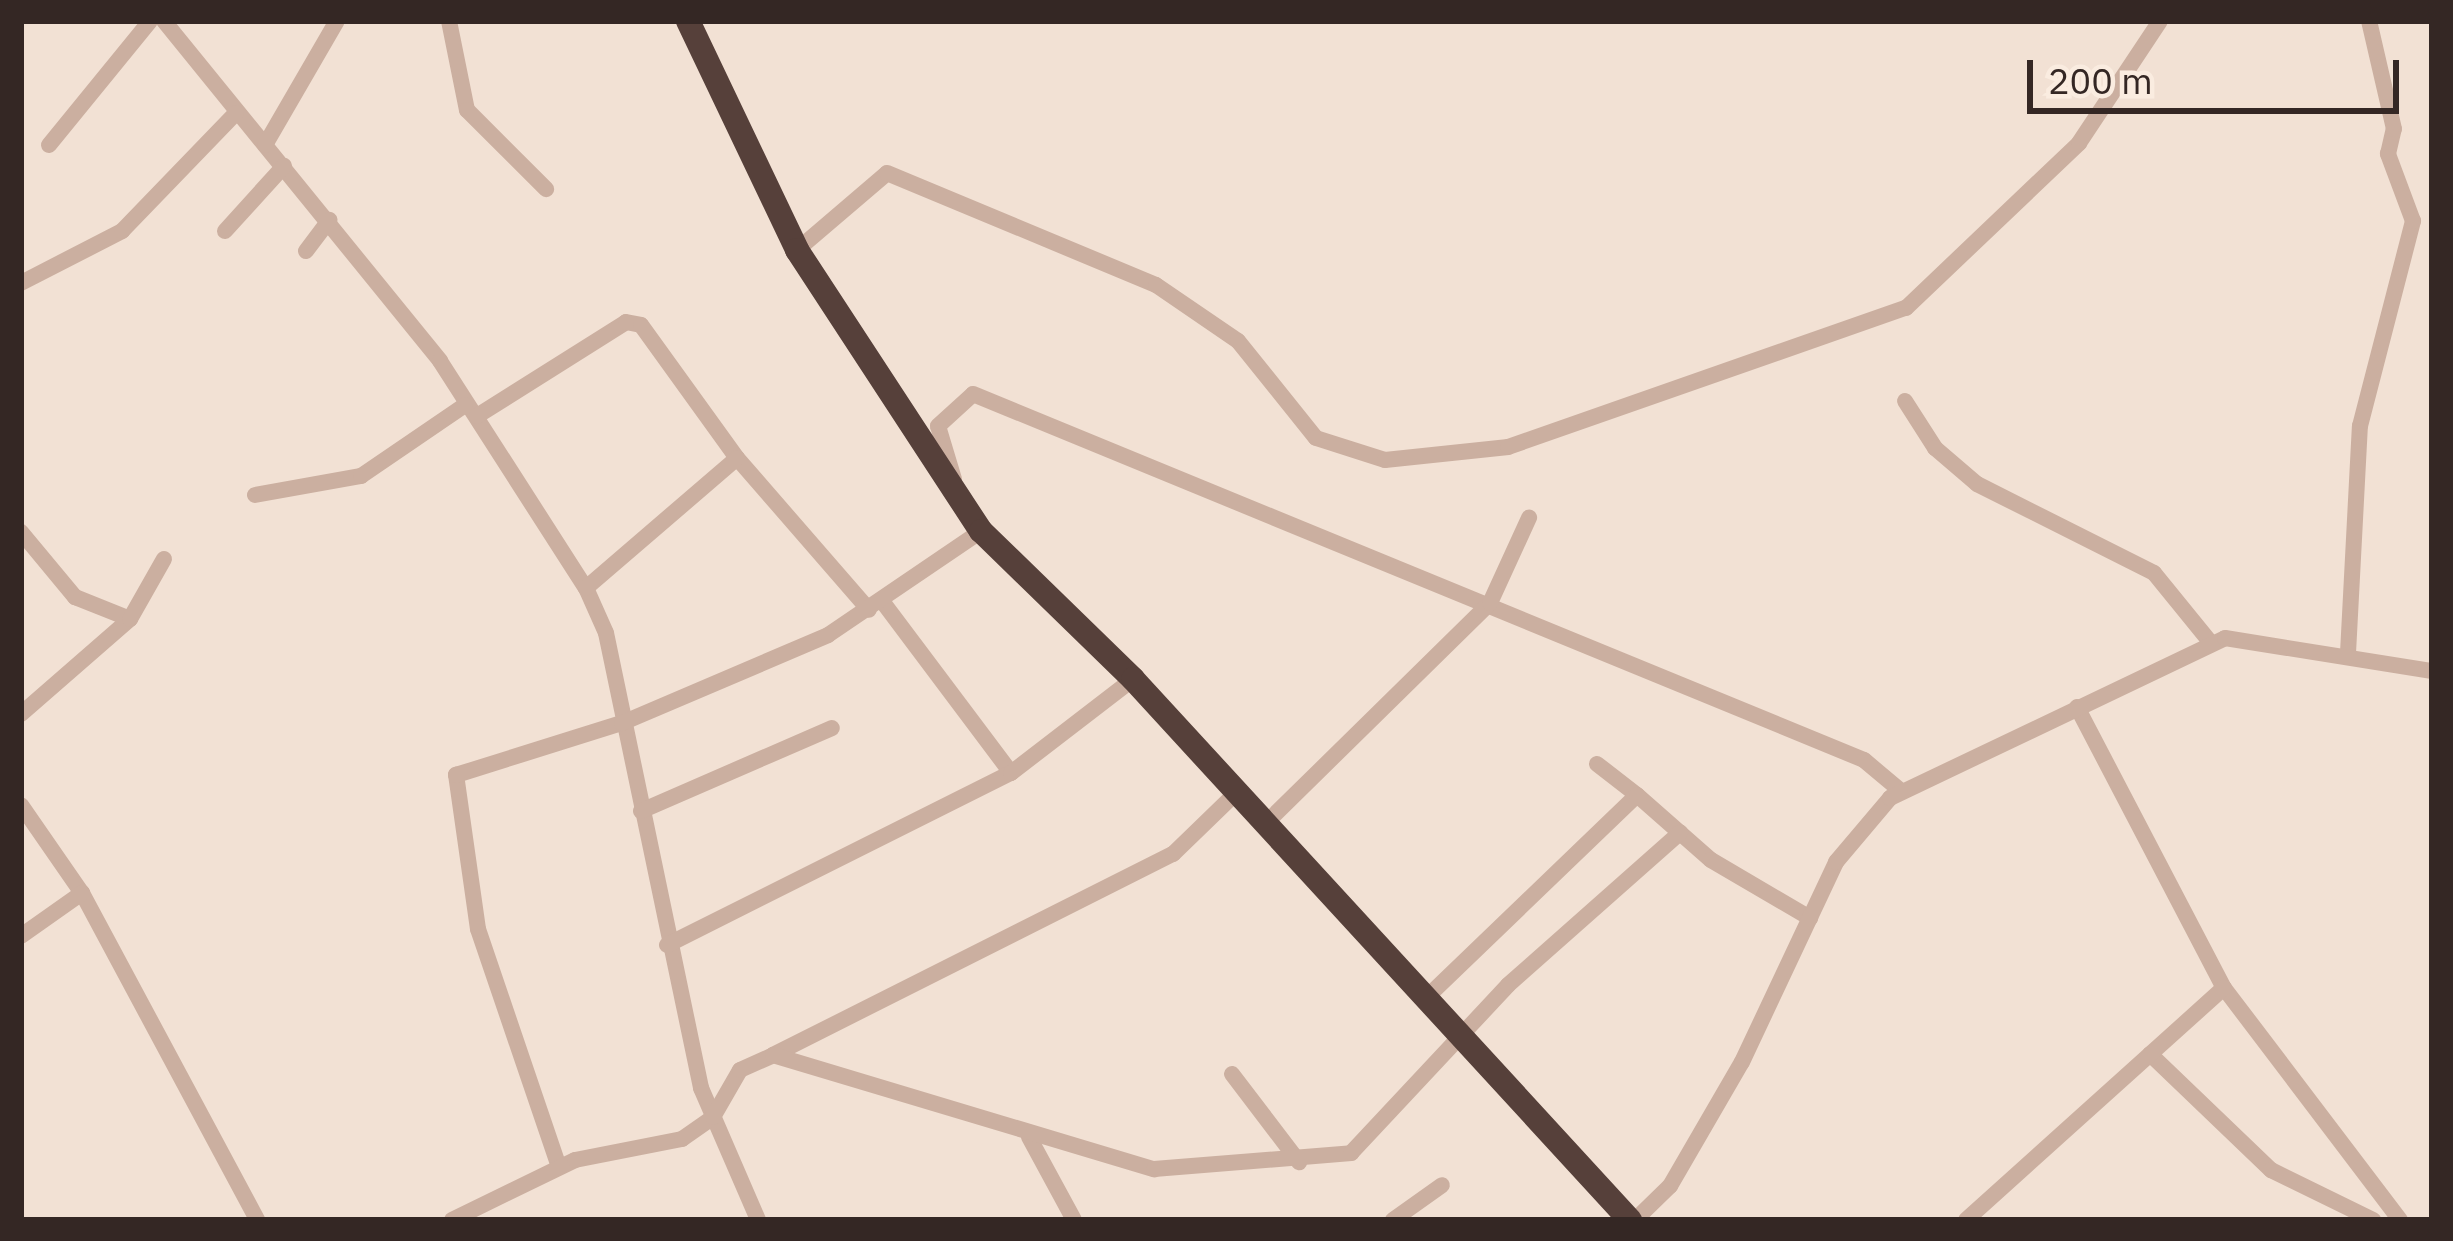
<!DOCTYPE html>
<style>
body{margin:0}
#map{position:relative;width:2453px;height:1241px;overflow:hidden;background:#f2e1d4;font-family:"IBM Plex Sans",sans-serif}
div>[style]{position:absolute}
.minor>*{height:16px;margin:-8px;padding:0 8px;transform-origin:8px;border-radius:8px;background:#cbafa0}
.highway>*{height:24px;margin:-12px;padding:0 12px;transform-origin:12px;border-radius:12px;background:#56403a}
span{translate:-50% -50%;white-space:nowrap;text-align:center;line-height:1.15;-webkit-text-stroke:10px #faece0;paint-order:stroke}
.frame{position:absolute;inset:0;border:24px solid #342724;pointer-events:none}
.scale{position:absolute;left:2027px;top:60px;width:372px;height:54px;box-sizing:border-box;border:6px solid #342724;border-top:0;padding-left:15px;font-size:36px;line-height:42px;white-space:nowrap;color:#342724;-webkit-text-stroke:9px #faece0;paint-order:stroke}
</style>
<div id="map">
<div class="minor">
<i style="left:164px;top:21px;width:438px;rotate:50.9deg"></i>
<i style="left:440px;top:361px;width:270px;rotate:57.3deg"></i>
<i style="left:586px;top:588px;width:49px;rotate:66deg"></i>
<i style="left:606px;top:633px;width:465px;rotate:78.2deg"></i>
<i style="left:701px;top:1088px;width:144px;rotate:66.6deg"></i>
<i style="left:449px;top:21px;width:91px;rotate:78.6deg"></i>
<i style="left:467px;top:110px;width:112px;rotate:45deg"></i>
<i style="left:49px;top:145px;width:160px;rotate:-50.8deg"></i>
<i style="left:265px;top:145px;width:143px;rotate:-59.9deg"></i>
<i style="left:225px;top:231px;width:88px;rotate:-47.8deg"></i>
<i style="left:797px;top:250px;width:118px;rotate:-40.5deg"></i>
<i style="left:887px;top:173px;width:291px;rotate:22.6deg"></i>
<i style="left:1156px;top:285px;width:99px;rotate:34.3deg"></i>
<i style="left:1238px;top:341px;width:124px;rotate:51.2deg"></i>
<i style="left:1316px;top:438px;width:72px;rotate:17.7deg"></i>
<i style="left:1385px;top:460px;width:124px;rotate:-6deg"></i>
<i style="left:1508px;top:447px;width:422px;rotate:-19.3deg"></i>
<i style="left:1906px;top:308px;width:239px;rotate:-43.6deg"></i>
<i style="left:2079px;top:143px;width:146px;rotate:-56.4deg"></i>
<i style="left:306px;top:251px;width:39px;rotate:-53deg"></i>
<i style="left:21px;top:283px;width:114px;rotate:-27.2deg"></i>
<i style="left:122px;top:231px;width:164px;rotate:-46deg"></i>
<i style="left:1905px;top:401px;width:56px;rotate:57.4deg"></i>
<i style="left:1935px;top:448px;width:55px;rotate:40.6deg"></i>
<i style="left:1977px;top:484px;width:198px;rotate:26.7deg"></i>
<i style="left:2154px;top:573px;width:89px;rotate:50.9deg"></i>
<i style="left:477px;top:416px;width:176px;rotate:-32.2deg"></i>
<i style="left:626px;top:322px;width:15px;rotate:11deg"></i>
<i style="left:641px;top:325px;width:164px;rotate:54.2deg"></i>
<i style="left:737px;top:458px;width:201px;rotate:49deg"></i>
<i style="left:954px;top:479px;width:55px;rotate:-106.8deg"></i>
<i style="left:938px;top:426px;width:47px;rotate:-42.4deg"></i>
<i style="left:973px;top:394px;width:963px;rotate:22.33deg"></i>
<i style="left:1864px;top:760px;width:48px;rotate:40deg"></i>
<i style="left:255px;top:495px;width:108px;rotate:-10.2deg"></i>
<i style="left:361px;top:476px;width:126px;rotate:-34.3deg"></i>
<i style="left:21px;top:532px;width:85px;rotate:50.3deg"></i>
<i style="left:75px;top:597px;width:59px;rotate:21.8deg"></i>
<i style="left:586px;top:588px;width:199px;rotate:-40.7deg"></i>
<i style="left:882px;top:601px;width:215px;rotate:53.1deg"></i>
<i style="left:2348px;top:653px;width:227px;rotate:-87deg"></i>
<i style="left:2360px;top:426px;width:212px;rotate:-75.5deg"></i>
<i style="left:2413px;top:221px;width:72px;rotate:-110.5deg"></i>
<i style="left:2388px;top:154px;width:26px;rotate:-77deg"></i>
<i style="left:2394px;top:129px;width:111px;rotate:-103deg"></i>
<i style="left:2077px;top:707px;width:317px;rotate:62.4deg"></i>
<i style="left:2224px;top:988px;width:291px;rotate:52.8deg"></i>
<i style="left:21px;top:714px;width:145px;rotate:-41.1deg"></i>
<i style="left:130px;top:619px;width:69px;rotate:-60.5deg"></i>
<i style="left:1597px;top:764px;width:51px;rotate:37.8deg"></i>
<i style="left:21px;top:805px;width:107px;rotate:55.3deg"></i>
<i style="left:82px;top:893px;width:371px;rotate:61.8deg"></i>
<i style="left:641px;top:811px;width:208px;rotate:-23.5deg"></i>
<i style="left:1265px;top:824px;width:315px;rotate:-44.5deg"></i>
<i style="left:1490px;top:603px;width:94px;rotate:-65.4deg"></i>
<i style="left:21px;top:936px;width:75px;rotate:-35.2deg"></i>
<i style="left:667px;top:945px;width:385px;rotate:-26.6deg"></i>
<i style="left:1011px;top:773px;width:154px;rotate:-37.6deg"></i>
<i style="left:1425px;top:999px;width:294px;rotate:-43.9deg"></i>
<i style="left:1637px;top:795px;width:98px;rotate:41.3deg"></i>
<i style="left:1711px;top:860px;width:115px;rotate:30.4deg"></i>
<i style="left:2150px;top:1054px;width:168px;rotate:43.8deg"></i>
<i style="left:2271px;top:1170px;width:114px;rotate:26.1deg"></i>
<i style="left:773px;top:1055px;width:448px;rotate:-26.7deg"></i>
<i style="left:1173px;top:854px;width:88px;rotate:-44.1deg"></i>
<i style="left:1232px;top:1074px;width:111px;rotate:52.7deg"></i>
<i style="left:1029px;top:1137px;width:94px;rotate:61.5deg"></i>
<i style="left:559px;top:1167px;width:251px;rotate:-108.8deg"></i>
<i style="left:478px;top:929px;width:156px;rotate:-98.1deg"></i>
<i style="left:456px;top:775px;width:174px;rotate:-17.4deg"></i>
<i style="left:622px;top:723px;width:224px;rotate:-23.1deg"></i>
<i style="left:828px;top:635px;width:185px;rotate:-34.2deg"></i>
<i style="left:452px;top:1220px;width:137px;rotate:-26deg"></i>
<i style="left:575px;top:1160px;width:109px;rotate:-11.1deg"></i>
<i style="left:682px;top:1139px;width:38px;rotate:-35deg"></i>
<i style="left:713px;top:1117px;width:54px;rotate:-60.1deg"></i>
<i style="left:740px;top:1070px;width:36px;rotate:-24deg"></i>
<i style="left:773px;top:1055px;width:398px;rotate:16.7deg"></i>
<i style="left:1154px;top:1169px;width:198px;rotate:-4.6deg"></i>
<i style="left:1351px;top:1153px;width:230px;rotate:-46.9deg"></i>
<i style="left:1508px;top:985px;width:230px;rotate:-41.5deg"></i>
<i style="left:1393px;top:1220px;width:60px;rotate:-35.5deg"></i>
<i style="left:1635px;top:1220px;width:49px;rotate:-44.2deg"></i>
<i style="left:1670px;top:1186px;width:143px;rotate:-59.9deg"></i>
<i style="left:1742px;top:1062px;width:221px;rotate:-64.8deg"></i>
<i style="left:1836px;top:862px;width:84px;rotate:-49.8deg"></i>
<i style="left:1890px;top:798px;width:371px;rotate:-25.5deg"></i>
<i style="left:2225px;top:638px;width:210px;rotate:9.1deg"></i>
<i style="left:1966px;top:1220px;width:347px;rotate:-42deg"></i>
</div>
<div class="highway">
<i style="left:688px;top:21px;width:254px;rotate:64.5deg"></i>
<i style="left:797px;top:250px;width:336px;rotate:56.8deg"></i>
<i style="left:981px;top:531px;width:212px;rotate:44.2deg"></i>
<i style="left:1133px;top:679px;width:735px;rotate:47.43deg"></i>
</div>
<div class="frame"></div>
<div class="scale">200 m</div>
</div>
